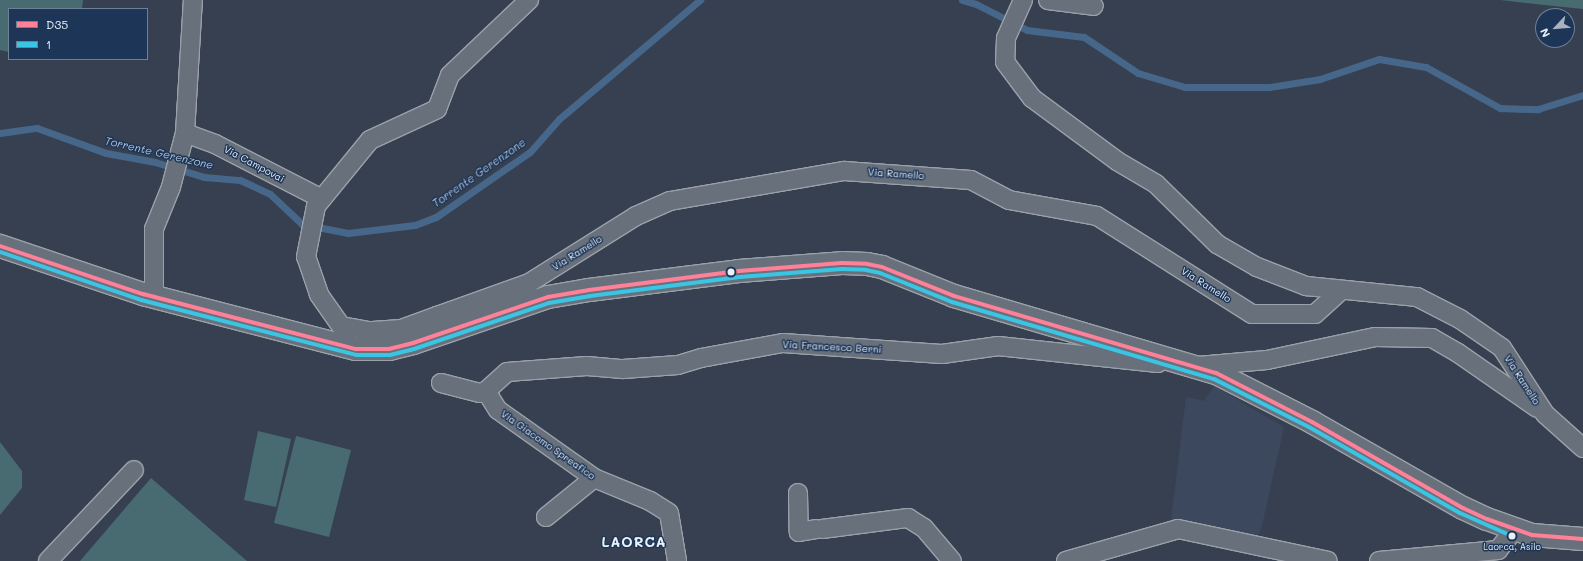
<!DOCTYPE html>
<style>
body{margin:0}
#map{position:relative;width:1583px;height:561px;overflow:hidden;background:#364050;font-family:Mali,sans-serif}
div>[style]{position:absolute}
.built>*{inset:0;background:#3b485e}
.green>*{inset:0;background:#486b71}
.stream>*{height:7px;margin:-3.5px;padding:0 3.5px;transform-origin:3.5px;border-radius:3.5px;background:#47678a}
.roads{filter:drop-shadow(1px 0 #9ba1aa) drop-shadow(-1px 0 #9ba1aa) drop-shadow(0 1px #9ba1aa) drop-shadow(0 -1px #9ba1aa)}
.street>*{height:18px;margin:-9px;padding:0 9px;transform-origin:9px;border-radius:9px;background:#68707b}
.secondary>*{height:22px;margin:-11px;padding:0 11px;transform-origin:11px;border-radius:11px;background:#68707b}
.bus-1>*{height:4px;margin:-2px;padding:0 2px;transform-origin:2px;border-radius:2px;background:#ff8098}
.bus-2>*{height:4px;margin:-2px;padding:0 2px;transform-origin:2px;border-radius:2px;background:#3ac5e4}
.dots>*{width:11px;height:11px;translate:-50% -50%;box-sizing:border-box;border:2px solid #1d3557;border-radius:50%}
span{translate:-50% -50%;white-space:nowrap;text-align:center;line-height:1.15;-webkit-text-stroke:3px #1d3557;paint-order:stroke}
.bus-label{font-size:9px;color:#e8f1f8}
.street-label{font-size:10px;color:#e8f1f8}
.water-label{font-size:11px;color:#b0c2d4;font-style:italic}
.district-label{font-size:14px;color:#e8f1f8;font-weight:700;letter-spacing:1px}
.legend{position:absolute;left:8px;top:8px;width:140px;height:52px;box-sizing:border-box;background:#1d3557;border:1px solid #6e8097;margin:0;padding:5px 7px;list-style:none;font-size:12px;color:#e8f1f8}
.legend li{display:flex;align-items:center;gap:8px;height:20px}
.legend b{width:20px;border:1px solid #6e8097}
.north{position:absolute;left:1535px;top:8px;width:40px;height:40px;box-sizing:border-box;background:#1d3557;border:1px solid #6e8097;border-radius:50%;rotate:244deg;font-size:11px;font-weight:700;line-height:16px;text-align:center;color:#e8f1f8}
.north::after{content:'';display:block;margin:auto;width:14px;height:18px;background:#aab3bd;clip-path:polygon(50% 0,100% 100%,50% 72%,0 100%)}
</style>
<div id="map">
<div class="built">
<i style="clip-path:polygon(1214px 386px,1284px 427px,1261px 530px,1256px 537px,1171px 520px,1186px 397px,1204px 401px)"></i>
</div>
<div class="green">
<i style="clip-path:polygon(0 0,83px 0,82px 9px,9px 9px,9px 52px,0 50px)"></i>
<i style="clip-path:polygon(1500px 0,1583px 0,1583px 9px,1535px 4px)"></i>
<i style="clip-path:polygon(258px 431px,291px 439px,276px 507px,244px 500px)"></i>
<i style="clip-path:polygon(296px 436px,351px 450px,329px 537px,274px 523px)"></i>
<i style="clip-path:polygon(0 442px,22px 471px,22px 488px,0 515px)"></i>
<i style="clip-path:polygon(151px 478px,247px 561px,80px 561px)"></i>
</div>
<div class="stream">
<i style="left:962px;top:0;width:15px;rotate:16deg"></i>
<i style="left:976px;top:4px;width:57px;rotate:27deg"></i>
<i style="left:1027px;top:30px;width:57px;rotate:7deg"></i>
<i style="left:1084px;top:37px;width:65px;rotate:33.7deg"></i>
<i style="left:1138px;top:73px;width:49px;rotate:16.6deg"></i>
<i style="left:1185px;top:87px;width:84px"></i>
<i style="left:1269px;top:87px;width:52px;rotate:-8.9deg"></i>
<i style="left:1320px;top:79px;width:62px;rotate:-18.7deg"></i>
<i style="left:1379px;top:59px;width:48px;rotate:9.7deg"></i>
<i style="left:1426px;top:67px;width:85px;rotate:29deg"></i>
<i style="left:1500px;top:108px;width:38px;rotate:2deg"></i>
<i style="left:1538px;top:109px;width:47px;rotate:-17.3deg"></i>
<i style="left:0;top:133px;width:37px;rotate:-8deg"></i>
<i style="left:37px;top:128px;width:73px;rotate:19.9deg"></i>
<i style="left:106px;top:153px;width:50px;rotate:10.4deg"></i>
<i style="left:155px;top:162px;width:51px;rotate:17deg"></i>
<i style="left:204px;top:177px;width:36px;rotate:5deg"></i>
<i style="left:240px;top:180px;width:33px;rotate:25deg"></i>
<i style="left:270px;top:194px;width:44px;rotate:43.2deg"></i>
<i style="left:302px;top:224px;width:47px;rotate:11.1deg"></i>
<i style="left:348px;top:233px;width:67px;rotate:-6.8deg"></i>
<i style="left:415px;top:225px;width:22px;rotate:-21deg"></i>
<i style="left:436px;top:217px;width:114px;rotate:-34.7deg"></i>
<i style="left:530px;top:152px;width:44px;rotate:-48.7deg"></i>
<i style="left:559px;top:119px;width:185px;rotate:-40.2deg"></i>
</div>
<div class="roads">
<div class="street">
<i style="left:1023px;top:0;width:42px;rotate:114.1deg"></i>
<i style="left:1006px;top:38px;width:24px;rotate:92deg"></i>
<i style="left:1005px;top:62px;width:45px;rotate:53.1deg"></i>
<i style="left:1032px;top:98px;width:106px;rotate:36.5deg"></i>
<i style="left:1117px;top:161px;width:45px;rotate:30.5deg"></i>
<i style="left:1156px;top:184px;width:86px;rotate:44.5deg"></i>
<i style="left:1217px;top:244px;width:46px;rotate:29.9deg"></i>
<i style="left:1257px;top:267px;width:53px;rotate:21.2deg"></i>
<i style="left:1306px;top:286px;width:112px;rotate:5.7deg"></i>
<i style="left:1417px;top:297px;width:48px;rotate:27.1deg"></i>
<i style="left:1460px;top:319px;width:51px;rotate:34.6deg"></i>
<i style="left:1502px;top:348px;width:79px;rotate:56.9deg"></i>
<i style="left:1545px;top:414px;width:51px;rotate:41.8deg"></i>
<i style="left:1048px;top:0;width:46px;rotate:7.4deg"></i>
<i style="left:185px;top:133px;width:32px;rotate:20deg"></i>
<i style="left:215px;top:144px;width:120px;rotate:27.2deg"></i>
<i style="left:154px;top:296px;width:67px;rotate:-90deg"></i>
<i style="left:154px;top:229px;width:45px;rotate:-68deg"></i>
<i style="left:171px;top:187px;width:56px;rotate:-75.5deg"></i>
<i style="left:185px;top:133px;width:133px;rotate:-86.6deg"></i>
<i style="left:437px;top:316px;width:98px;rotate:-19.7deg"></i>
<i style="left:529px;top:283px;width:126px;rotate:-32.1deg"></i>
<i style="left:636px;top:216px;width:37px;rotate:-24deg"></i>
<i style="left:670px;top:201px;width:177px;rotate:-9.8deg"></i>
<i style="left:844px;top:171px;width:127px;rotate:4.1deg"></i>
<i style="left:971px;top:180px;width:43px;rotate:27.8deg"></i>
<i style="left:1009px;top:200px;width:89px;rotate:10.3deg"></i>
<i style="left:1097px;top:216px;width:183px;rotate:32.3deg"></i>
<i style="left:1252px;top:314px;width:63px"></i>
<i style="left:1315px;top:314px;width:36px;rotate:-42deg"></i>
<i style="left:441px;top:326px;width:11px;rotate:-112deg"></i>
<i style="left:437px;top:316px;width:38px;rotate:160deg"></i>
<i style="left:401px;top:329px;width:32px;rotate:176deg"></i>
<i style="left:369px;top:331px;width:28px;rotate:-170deg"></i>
<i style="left:341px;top:326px;width:39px;rotate:-125deg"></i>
<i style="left:319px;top:294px;width:39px;rotate:-109deg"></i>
<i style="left:306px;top:257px;width:52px;rotate:-78.9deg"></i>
<i style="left:316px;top:206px;width:85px;rotate:-50.7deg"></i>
<i style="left:370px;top:140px;width:74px;rotate:-24.8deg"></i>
<i style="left:437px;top:109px;width:36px;rotate:-69deg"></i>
<i style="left:450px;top:75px;width:109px;rotate:-43.5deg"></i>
<i style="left:1198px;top:366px;width:69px;rotate:-5deg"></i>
<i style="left:1267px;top:360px;width:110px;rotate:-12deg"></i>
<i style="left:1375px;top:337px;width:57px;rotate:1deg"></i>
<i style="left:1432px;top:338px;width:30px;rotate:30deg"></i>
<i style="left:1458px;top:353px;width:96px;rotate:34.8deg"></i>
<i style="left:441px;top:383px;width:40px;rotate:14.4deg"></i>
<i style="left:480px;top:393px;width:6px;rotate:-18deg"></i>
<i style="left:486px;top:391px;width:22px;rotate:58deg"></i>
<i style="left:498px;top:410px;width:118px;rotate:35.3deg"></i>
<i style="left:594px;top:478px;width:61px;rotate:22.3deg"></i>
<i style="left:650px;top:501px;width:22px;rotate:32deg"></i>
<i style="left:669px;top:513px;width:49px;rotate:80.5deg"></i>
<i style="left:486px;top:391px;width:28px;rotate:-42deg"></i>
<i style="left:507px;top:372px;width:80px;rotate:-4.3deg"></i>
<i style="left:587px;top:366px;width:36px;rotate:5deg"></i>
<i style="left:623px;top:369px;width:55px;rotate:-4.2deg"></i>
<i style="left:678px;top:365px;width:24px;rotate:-17deg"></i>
<i style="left:701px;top:358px;width:83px;rotate:-10.4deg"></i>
<i style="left:783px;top:343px;width:159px;rotate:4deg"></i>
<i style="left:942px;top:354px;width:57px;rotate:-8.1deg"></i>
<i style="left:998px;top:346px;width:161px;rotate:6.1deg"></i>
<i style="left:798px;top:493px;width:39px;rotate:89deg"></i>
<i style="left:799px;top:532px;width:17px;rotate:-10deg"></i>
<i style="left:546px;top:517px;width:62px;rotate:-39.1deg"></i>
<i style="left:822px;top:529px;width:87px;rotate:-7.3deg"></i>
<i style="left:908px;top:518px;width:19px;rotate:32deg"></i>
<i style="left:924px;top:528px;width:43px;rotate:49.7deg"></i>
<i style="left:48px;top:561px;width:125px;rotate:-46.6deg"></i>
<i style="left:1066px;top:561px;width:116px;rotate:-15.9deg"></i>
<i style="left:1178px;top:529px;width:153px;rotate:12deg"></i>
<i style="left:1379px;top:561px;width:120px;rotate:-5.3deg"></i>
<i style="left:1498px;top:550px;width:26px;rotate:-51deg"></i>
</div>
<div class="secondary">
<i style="left:0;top:246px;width:151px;rotate:18.6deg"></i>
<i style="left:143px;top:294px;width:220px;rotate:14.5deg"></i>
<i style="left:356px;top:349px;width:33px"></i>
<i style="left:389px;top:349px;width:25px;rotate:-14deg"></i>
<i style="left:413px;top:343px;width:143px;rotate:-18.8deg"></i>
<i style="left:548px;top:297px;width:42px;rotate:-9.7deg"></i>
<i style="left:589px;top:290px;width:151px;rotate:-7.2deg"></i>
<i style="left:739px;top:271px;width:103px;rotate:-4.4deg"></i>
<i style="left:842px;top:263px;width:25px;rotate:2deg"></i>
<i style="left:867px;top:264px;width:15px;rotate:11deg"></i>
<i style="left:882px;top:267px;width:78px;rotate:21.9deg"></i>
<i style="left:954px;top:296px;width:273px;rotate:16.4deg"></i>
<i style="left:1216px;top:373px;width:108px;rotate:27deg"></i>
<i style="left:1312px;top:422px;width:174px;rotate:29.7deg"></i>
<i style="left:1463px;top:508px;width:26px;rotate:25deg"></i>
<i style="left:1487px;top:519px;width:48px;rotate:19.6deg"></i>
<i style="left:1532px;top:535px;width:51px;rotate:4.5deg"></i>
</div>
</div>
<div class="bus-1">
<i style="left:0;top:246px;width:151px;rotate:18.6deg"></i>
<i style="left:143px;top:294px;width:220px;rotate:14.5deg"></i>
<i style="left:356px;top:349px;width:33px"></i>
<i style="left:389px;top:349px;width:25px;rotate:-14deg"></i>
<i style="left:413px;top:343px;width:143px;rotate:-18.8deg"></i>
<i style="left:548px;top:297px;width:42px;rotate:-9.7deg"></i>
<i style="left:589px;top:290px;width:151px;rotate:-7.2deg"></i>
<i style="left:739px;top:271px;width:103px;rotate:-4.4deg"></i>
<i style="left:842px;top:263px;width:25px;rotate:2deg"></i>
<i style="left:867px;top:264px;width:15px;rotate:11deg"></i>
<i style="left:882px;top:267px;width:78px;rotate:21.9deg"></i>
<i style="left:954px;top:296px;width:273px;rotate:16.4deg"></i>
<i style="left:1216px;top:373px;width:108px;rotate:27deg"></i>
<i style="left:1312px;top:422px;width:174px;rotate:29.7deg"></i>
<i style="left:1463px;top:508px;width:26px;rotate:25deg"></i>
<i style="left:1487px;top:519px;width:48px;rotate:19.6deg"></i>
<i style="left:1532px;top:535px;width:51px;rotate:4.5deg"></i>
</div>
<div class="bus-2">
<i style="left:0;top:252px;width:149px;rotate:18.8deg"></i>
<i style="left:141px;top:300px;width:222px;rotate:14.3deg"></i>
<i style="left:356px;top:355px;width:34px"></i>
<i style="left:390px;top:355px;width:25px;rotate:-14deg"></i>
<i style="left:414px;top:349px;width:143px;rotate:-18.8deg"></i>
<i style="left:549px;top:303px;width:42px;rotate:-9.7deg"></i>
<i style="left:590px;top:296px;width:151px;rotate:-7.2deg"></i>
<i style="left:740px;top:277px;width:102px;rotate:-4.5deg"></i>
<i style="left:842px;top:269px;width:24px;rotate:2deg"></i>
<i style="left:866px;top:270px;width:14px;rotate:12deg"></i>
<i style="left:880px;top:273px;width:78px;rotate:21.9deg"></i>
<i style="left:952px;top:302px;width:273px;rotate:16.4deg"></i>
<i style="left:1214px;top:379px;width:106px;rotate:26.8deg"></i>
<i style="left:1309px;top:427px;width:174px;rotate:29.7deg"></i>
<i style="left:1460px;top:513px;width:57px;rotate:23.9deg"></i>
</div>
<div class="dots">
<i style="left:731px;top:272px;background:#e8f1f8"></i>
<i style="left:1512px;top:536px;background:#e8f1f8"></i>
</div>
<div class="bus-label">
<span style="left:1512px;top:547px">Laorca, Asilo</span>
</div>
<div class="street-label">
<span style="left:254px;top:164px;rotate:28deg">Via Campovai</span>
<span style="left:896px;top:174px;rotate:4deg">Via Ramello</span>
<span style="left:577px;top:253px;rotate:-32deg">Via Ramello</span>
<span style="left:1206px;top:285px;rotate:32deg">Via Ramello</span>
<span style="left:832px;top:347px;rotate:3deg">Via Francesco Berni</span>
<span style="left:1522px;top:380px;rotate:57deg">Via Ramello</span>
<span style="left:548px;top:445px;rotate:35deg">Via Giacomo Spreafico</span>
</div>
<div class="water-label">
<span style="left:159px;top:153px;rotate:13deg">Torrente Gerenzone</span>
<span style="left:479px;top:173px;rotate:-35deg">Torrente Gerenzone</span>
</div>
<div class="district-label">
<span style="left:634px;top:542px">LAORCA</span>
</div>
<ul class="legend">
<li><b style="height:5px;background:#ff8098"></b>D35</li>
<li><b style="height:5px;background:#3ac5e4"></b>1</li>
</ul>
<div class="north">N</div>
</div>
